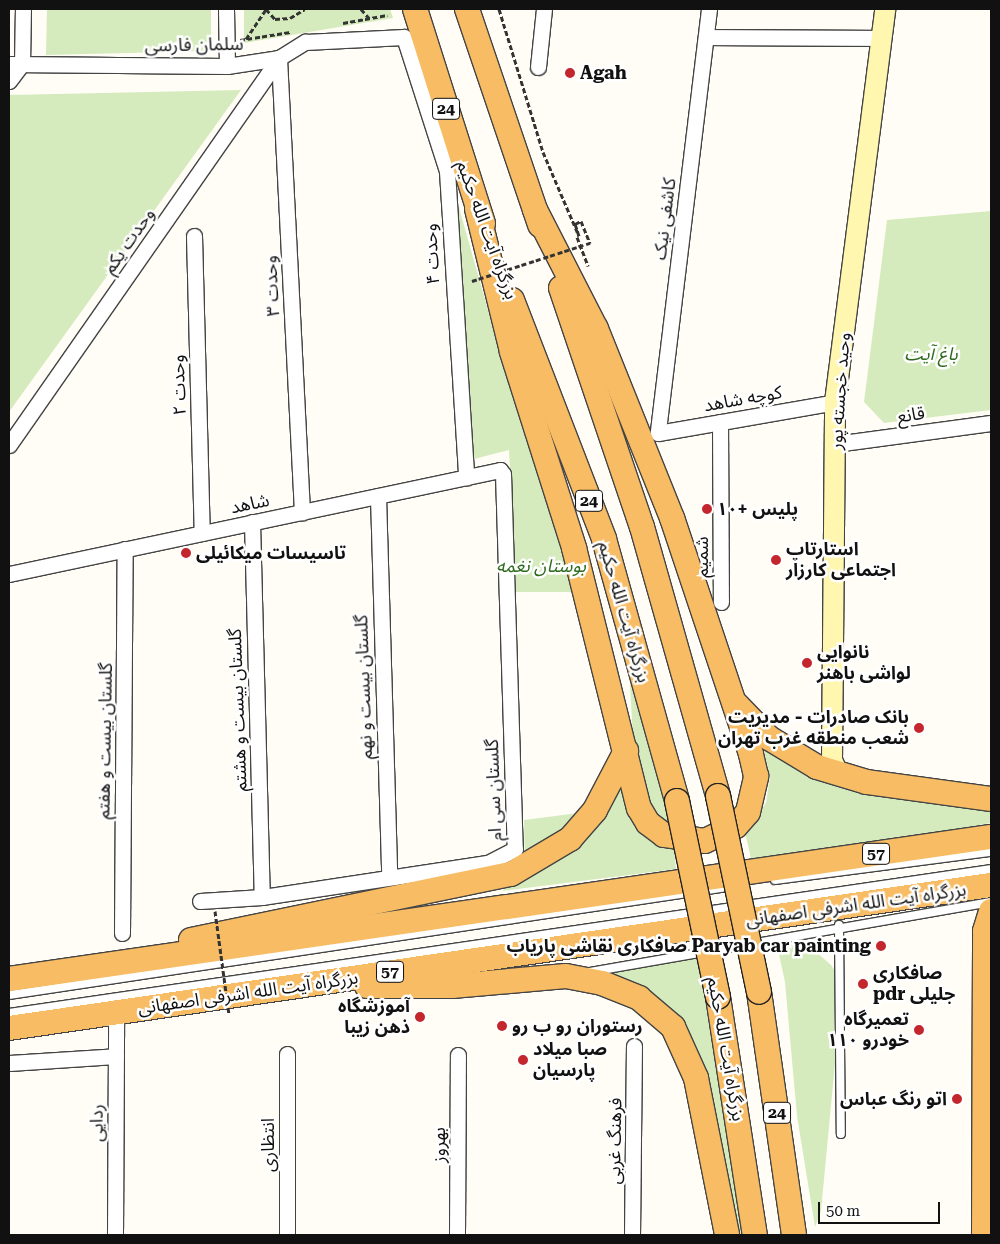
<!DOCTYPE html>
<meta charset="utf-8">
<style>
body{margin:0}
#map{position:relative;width:1000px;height:1244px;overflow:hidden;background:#fffdf5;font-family:"Roboto Serif","Noto Sans Arabic",serif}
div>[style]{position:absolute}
.green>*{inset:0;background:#d5ebbd}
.path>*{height:3px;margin-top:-1.5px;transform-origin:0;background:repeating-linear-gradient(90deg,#333 0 5px,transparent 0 7.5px)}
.roads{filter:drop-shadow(1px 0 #444) drop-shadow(-1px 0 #444) drop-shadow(0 1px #444) drop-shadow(0 -1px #444)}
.service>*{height:8px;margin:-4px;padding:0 4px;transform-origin:4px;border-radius:4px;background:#fff}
.minor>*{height:15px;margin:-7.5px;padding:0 7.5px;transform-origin:7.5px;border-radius:7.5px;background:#fff}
.secondary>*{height:20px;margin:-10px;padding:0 10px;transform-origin:10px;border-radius:10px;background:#fff6b0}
.trunk>*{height:24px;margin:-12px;padding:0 12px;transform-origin:12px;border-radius:12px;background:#f7bc64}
.path-bridge>*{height:3px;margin-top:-1.5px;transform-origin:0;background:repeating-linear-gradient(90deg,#333 0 5px,transparent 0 7.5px)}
.bridges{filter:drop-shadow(1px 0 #222) drop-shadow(-1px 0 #222) drop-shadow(0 1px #222) drop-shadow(0 -1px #222)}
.trunk-bridge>*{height:24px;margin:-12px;padding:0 12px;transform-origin:12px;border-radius:12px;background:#f7bc64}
.dots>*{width:14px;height:14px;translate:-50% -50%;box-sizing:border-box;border:2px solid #fff;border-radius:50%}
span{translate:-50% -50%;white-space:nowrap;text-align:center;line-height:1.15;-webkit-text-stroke:5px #fff;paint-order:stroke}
.shield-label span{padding:1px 4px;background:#fff;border:1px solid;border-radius:4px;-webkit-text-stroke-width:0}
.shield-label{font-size:16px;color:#111;font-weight:700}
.street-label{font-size:18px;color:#111}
.poi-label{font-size:18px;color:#111;font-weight:700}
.left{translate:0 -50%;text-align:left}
.right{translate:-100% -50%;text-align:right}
.park-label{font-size:18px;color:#2f6b1f;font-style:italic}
.frame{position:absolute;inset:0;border:10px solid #111;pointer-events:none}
.scale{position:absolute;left:818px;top:1202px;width:122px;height:22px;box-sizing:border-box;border:2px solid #111;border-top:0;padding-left:6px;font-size:15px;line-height:18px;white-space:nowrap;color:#111;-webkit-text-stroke:4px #fff;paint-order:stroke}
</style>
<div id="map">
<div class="green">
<i style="clip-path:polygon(47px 9px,211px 9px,211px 51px,46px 55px)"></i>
<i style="clip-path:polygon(244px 9px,390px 9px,393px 18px,244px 43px)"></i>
<i style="clip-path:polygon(241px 90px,9px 412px,9px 95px)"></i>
<i style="clip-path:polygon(458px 204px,503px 363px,577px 592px,516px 592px,509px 450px,474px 459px)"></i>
<i style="clip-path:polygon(991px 211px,991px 410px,884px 423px,864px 402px,887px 220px)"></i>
<i style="clip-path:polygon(629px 665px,671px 830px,648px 809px,634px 758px)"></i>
<i style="clip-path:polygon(762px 742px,991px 805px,991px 823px,752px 863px,745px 832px,766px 803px,770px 777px)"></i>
<i style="clip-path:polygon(623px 772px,674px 848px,676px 869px,502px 891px,521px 879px)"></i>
<i style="clip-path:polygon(586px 812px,525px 862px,524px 820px)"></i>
<i style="clip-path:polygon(796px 941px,807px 944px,831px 965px,837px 974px,841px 1000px,821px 1211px,815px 1227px,797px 1116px,785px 982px,777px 945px)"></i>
<i style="clip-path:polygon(697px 956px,705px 999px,742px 1235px,731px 1235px,698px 1063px,599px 973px)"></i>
</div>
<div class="path">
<i style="left:266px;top:9px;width:13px;rotate:48deg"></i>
<i style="left:275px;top:19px;width:15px;rotate:-4deg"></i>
<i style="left:290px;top:18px;width:17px;rotate:-31deg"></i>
<i style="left:361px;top:9px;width:12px;rotate:48deg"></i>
<i style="left:499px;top:9px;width:150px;rotate:72.9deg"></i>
<i style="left:543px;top:152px;width:91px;rotate:66.8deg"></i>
<i style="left:343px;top:23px;width:45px;rotate:-10.3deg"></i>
<i style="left:246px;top:39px;width:36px;rotate:-56deg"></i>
<i style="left:240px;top:40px;width:51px;rotate:-9.1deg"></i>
<i style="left:579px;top:236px;width:13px;rotate:-108deg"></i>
<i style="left:575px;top:224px;width:7px;rotate:-27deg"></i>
<i style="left:581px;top:221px;width:24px;rotate:68deg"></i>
<i style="left:577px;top:237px;width:31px;rotate:69deg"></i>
</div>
<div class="roads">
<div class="service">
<i style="left:775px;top:880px;width:218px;rotate:-7.4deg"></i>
<i style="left:839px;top:925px;width:209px;rotate:89.5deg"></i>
<i style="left:590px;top:972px;width:407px;rotate:-9.9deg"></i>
<i style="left:9px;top:995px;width:733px;rotate:-8.55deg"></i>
<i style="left:9px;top:1013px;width:993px;rotate:-8.34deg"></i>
</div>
<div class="minor">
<i style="left:226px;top:9px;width:57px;rotate:89deg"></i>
<i style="left:709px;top:9px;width:427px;rotate:96.9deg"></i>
<i style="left:658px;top:433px;width:180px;rotate:-9.9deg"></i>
<i style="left:706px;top:37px;width:176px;rotate:0.3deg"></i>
<i style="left:279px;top:58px;width:455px;rotate:87.1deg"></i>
<i style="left:9px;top:64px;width:218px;rotate:0.5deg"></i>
<i style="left:227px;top:66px;width:53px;rotate:-8.7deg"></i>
<i style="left:279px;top:58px;width:31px;rotate:-32deg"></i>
<i style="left:305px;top:42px;width:99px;rotate:-2.9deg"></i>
<i style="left:404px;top:37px;width:141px;rotate:72.2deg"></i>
<i style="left:447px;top:171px;width:307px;rotate:86.4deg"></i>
<i style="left:538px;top:67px;width:58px;rotate:-84.1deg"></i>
<i style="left:9px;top:81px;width:21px;rotate:-53deg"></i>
<i style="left:22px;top:64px;width:55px;rotate:-89deg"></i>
<i style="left:194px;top:236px;width:297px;rotate:88.5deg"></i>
<i style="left:720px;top:422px;width:180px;rotate:89.7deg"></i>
<i style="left:835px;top:444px;width:157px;rotate:-7.7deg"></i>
<i style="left:9px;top:445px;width:472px;rotate:-55.1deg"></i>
<i style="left:378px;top:496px;width:381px;rotate:88.3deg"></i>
<i style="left:252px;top:522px;width:375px;rotate:88.5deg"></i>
<i style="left:9px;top:574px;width:502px;rotate:-11.96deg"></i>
<i style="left:500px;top:470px;width:5px;rotate:53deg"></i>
<i style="left:503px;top:474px;width:375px;rotate:88.2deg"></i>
<i style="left:515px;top:849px;width:31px;rotate:153deg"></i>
<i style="left:487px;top:863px;width:228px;rotate:171.4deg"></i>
<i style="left:262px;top:897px;width:62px;rotate:176.3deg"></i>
<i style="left:122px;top:933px;width:384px;rotate:-89.6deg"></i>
<i style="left:287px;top:1054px;width:181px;rotate:90deg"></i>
<i style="left:9px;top:1063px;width:107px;rotate:-3.7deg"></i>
<i style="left:115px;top:1235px;width:223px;rotate:-89.7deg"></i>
<i style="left:457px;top:1235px;width:180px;rotate:-89.7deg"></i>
<i style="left:632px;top:1235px;width:189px;rotate:-89.4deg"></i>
</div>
<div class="secondary">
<i style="left:838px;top:774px;width:15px;rotate:-113deg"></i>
<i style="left:832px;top:760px;width:358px;rotate:-89.5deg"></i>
<i style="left:835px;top:402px;width:396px;rotate:-82.7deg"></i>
</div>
<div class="trunk">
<i style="left:415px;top:9px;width:225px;rotate:72.4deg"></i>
<i style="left:467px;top:9px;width:228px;rotate:71.3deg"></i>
<i style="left:477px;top:209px;width:147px;rotate:76.2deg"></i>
<i style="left:512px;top:352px;width:206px;rotate:72.4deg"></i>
<i style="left:574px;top:548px;width:268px;rotate:76deg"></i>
<i style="left:639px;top:808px;width:17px;rotate:59deg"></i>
<i style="left:648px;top:823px;width:20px;rotate:37deg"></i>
<i style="left:664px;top:835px;width:41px;rotate:8.3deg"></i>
<i style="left:705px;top:841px;width:34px;rotate:-26deg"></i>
<i style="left:736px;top:826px;width:18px;rotate:-49deg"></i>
<i style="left:748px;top:812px;width:37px;rotate:-77deg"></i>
<i style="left:756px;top:776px;width:23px;rotate:-103deg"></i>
<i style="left:751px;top:754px;width:249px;rotate:-108.5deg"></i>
<i style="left:672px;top:518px;width:204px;rotate:-111.9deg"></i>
<i style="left:596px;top:329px;width:134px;rotate:-117.1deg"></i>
<i style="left:561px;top:288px;width:252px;rotate:71.3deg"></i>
<i style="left:642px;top:527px;width:280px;rotate:74.2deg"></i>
<i style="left:512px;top:300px;width:256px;rotate:68.9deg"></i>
<i style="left:604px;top:539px;width:272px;rotate:74.4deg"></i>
<i style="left:737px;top:705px;width:46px;rotate:45.9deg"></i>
<i style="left:769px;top:738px;width:56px;rotate:31.1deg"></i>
<i style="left:817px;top:767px;width:52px;rotate:16.7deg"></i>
<i style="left:867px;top:782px;width:125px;rotate:7.8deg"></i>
<i style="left:191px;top:940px;width:327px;rotate:-11.7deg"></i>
<i style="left:511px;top:874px;width:69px;rotate:-30.7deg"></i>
<i style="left:570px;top:839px;width:38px;rotate:-49deg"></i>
<i style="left:595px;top:810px;width:67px;rotate:-62.3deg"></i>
<i style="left:9px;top:979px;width:992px;rotate:-8.23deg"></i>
<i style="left:367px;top:986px;width:85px"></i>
<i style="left:452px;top:986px;width:114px;rotate:-5deg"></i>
<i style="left:566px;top:976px;width:37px;rotate:11deg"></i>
<i style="left:602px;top:983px;width:40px;rotate:22deg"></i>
<i style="left:639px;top:998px;width:45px;rotate:40.5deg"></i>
<i style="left:673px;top:1027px;width:56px;rotate:65.7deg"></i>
<i style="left:696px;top:1078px;width:160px;rotate:78.8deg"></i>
<i style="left:759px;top:992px;width:246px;rotate:81.8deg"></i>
<i style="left:718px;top:997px;width:241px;rotate:81.2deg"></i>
<i style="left:9px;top:1028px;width:992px;rotate:-8.29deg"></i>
<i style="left:984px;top:1235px;width:304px;rotate:-89.8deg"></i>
<i style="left:985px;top:931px;width:21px;rotate:-73deg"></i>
</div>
</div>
<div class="path-bridge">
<i style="left:472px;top:281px;width:124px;rotate:-17.9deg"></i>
<i style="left:215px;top:911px;width:104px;rotate:82.3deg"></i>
</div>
<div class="bridges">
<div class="trunk-bridge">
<i style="left:718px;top:796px;width:200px;rotate:78.2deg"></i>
<i style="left:677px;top:801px;width:200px;rotate:78.2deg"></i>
</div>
</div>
<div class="dots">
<i style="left:570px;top:73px;background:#c4262e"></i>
<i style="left:707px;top:509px;background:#c4262e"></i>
<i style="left:186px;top:553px;background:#c4262e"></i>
<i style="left:776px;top:560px;background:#c4262e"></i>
<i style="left:807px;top:663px;background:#c4262e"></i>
<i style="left:919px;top:728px;background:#c4262e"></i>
<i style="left:881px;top:946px;background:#c4262e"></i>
<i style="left:863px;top:984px;background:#c4262e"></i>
<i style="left:420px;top:1017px;background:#c4262e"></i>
<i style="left:502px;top:1026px;background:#c4262e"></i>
<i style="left:919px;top:1030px;background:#c4262e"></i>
<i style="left:523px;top:1060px;background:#c4262e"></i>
<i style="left:957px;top:1099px;background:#c4262e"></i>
</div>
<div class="shield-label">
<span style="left:446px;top:109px">24</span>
<span style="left:589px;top:501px">24</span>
<span style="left:876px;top:854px">57</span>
<span style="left:390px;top:972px">57</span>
<span style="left:777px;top:1113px">24</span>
</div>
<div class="street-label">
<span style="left:194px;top:45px;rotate:-1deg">سلمان فارسی</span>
<span style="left:665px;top:219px;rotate:-83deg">کاشفی نیک</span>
<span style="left:487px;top:230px;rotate:70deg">بزرگراه آیت الله حکیم</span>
<span style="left:129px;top:241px;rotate:-55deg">وحدت یکم</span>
<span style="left:432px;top:254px;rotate:-93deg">وحدت ۴</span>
<span style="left:272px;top:286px;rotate:-93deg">وحدت ۳</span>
<span style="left:179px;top:385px;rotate:-92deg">وحدت ۲</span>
<span style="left:840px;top:391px;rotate:-86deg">وحید خجسته پور</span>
<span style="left:743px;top:399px;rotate:-10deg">کوچه شاهد</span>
<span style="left:911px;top:415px;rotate:-8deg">قانع</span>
<span style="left:250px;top:504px;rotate:-12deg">شاهد</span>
<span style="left:702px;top:557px;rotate:-90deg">شمیم</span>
<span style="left:624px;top:612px;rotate:74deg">بزرگراه آیت الله حکیم</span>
<span style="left:364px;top:687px;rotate:-92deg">گلستان بیست و نهم</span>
<span style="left:238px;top:710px;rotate:-92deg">گلستان بیست و هشتم</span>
<span style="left:105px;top:741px;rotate:-89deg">گلستان بیست و هفتم</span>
<span style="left:494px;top:790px;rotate:-92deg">گلستان سی ام</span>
<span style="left:856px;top:905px;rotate:-8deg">بزرگراه آیت الله اشرفی اصفهانی</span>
<span style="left:248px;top:993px;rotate:-8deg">بزرگراه آیت الله اشرفی اصفهانی</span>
<span style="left:726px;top:1049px;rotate:80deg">بزرگراه آیت الله حکیم</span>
<span style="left:97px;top:1123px;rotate:-90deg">ردایی</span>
<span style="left:615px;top:1141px;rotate:-89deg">فرهنگ غربی</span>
<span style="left:268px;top:1145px;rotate:-90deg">انتظاری</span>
<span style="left:439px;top:1145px;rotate:-90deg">بهروز</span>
</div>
<div class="poi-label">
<span class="left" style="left:580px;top:73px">Agah</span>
<span class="left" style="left:717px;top:509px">پلیس +۱۰</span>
<span class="left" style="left:786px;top:560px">استارتاپ<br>اجتماعی کارزار</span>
<span class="left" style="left:196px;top:553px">تاسیسات میکائیلی</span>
<span class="left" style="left:817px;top:663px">نانوایی<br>لواشی باهنر</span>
<span class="right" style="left:909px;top:728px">بانک صادرات - مدیریت<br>شعب منطقه غرب تهران</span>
<span class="right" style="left:871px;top:946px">صافکاری نقاشی پاریاب Paryab car painting</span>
<span class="left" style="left:873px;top:984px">صافکاری<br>pdr جلیلی</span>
<span class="right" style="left:410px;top:1017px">آموزشگاه<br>ذهن زیبا</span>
<span class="right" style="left:909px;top:1030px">تعمیرگاه<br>خودرو ۱۱۰</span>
<span class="left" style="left:512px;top:1026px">رستوران رو ب رو</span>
<span class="left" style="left:533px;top:1060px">صبا میلاد<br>پارسیان</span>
<span class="right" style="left:947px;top:1099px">اتو رنگ عباس</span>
</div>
<div class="park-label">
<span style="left:931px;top:354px">باغ آیت</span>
<span style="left:541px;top:566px">بوستان نغمه</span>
</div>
<div class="frame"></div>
<div class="scale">50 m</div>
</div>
